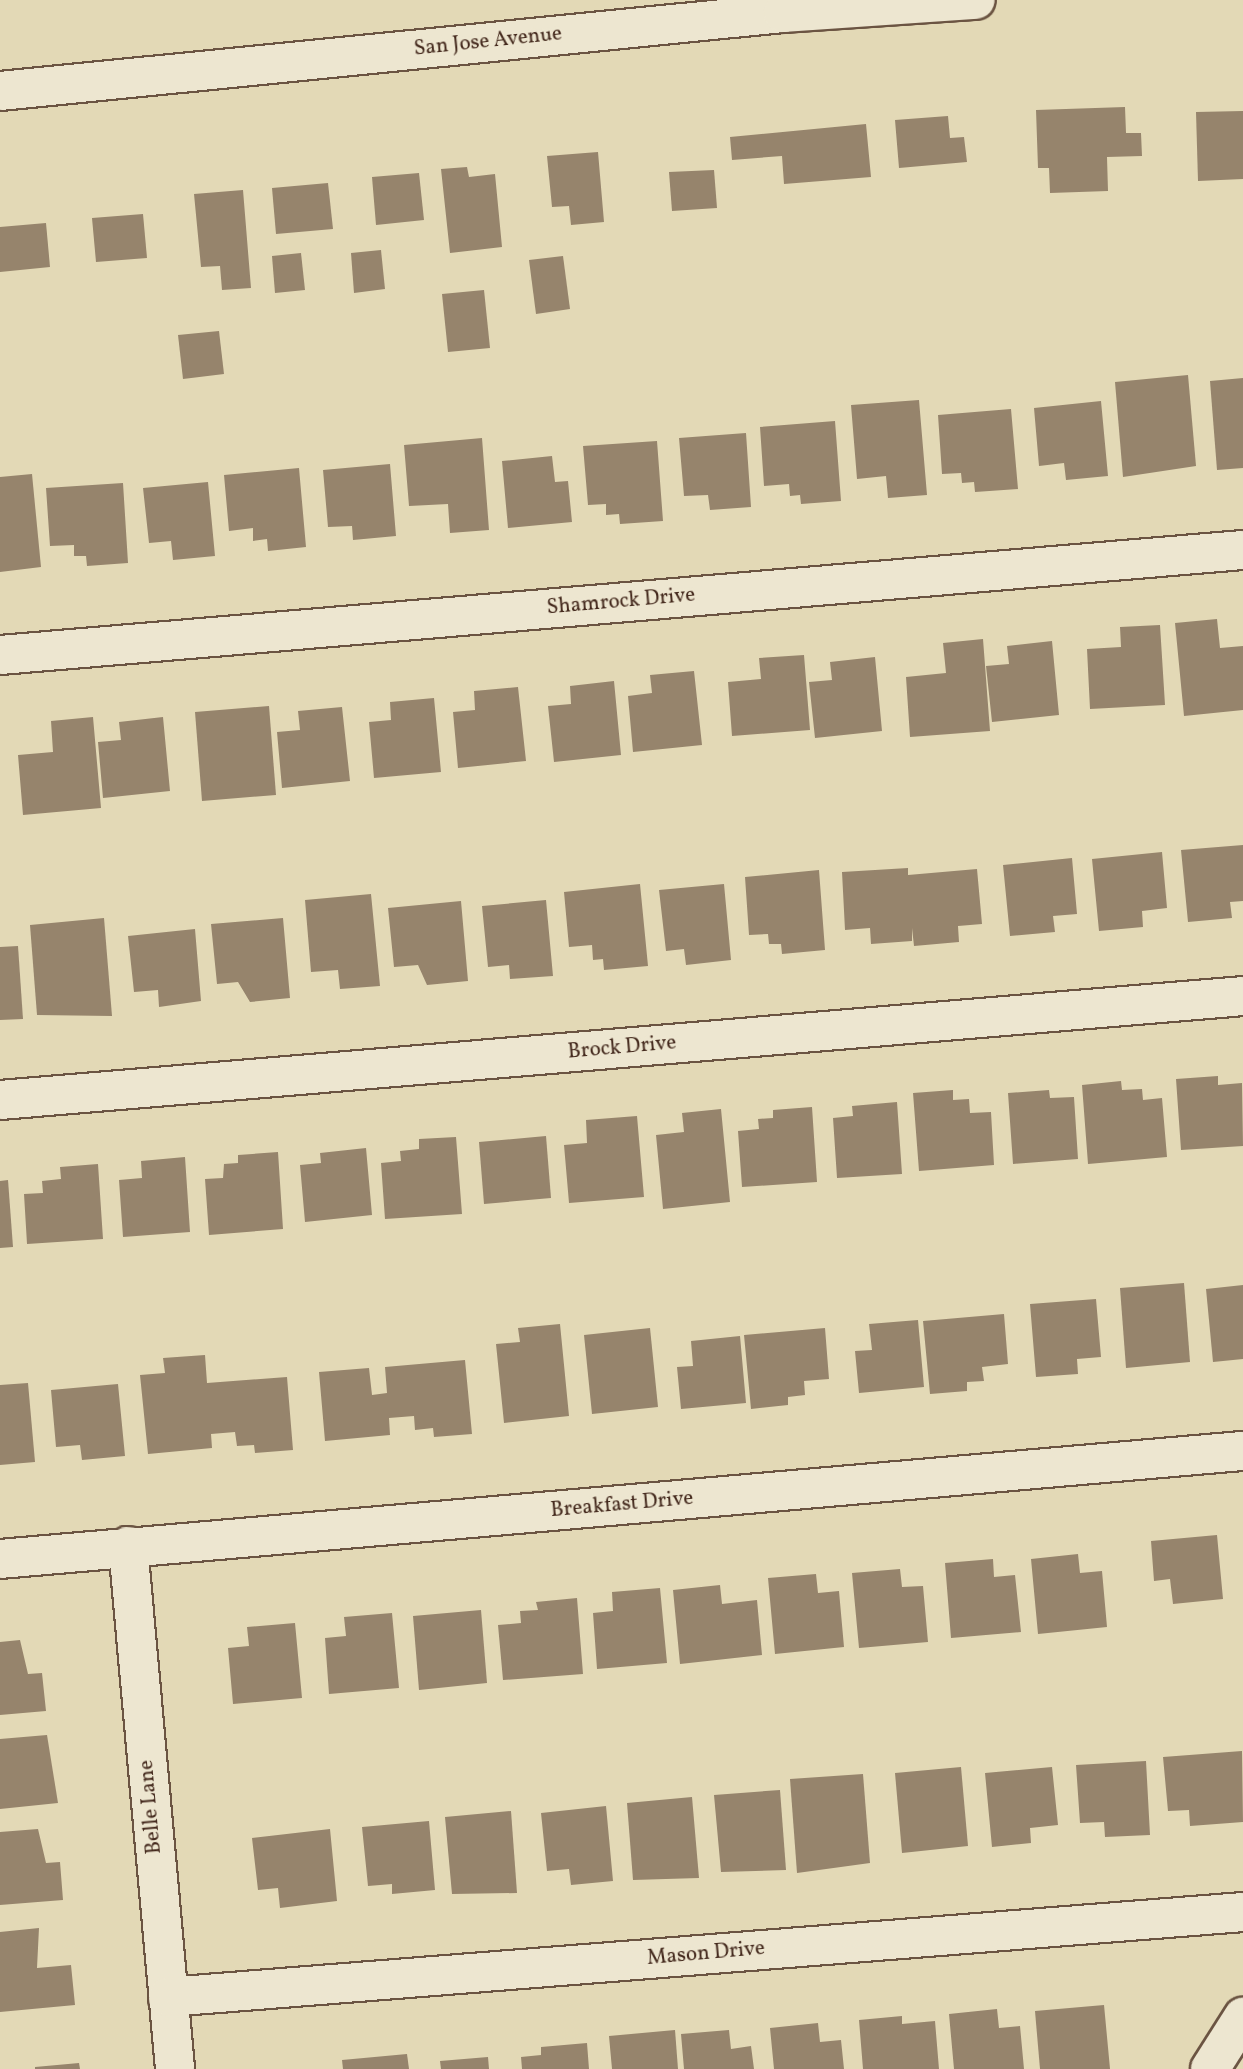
<!DOCTYPE html>
<style>
body{margin:0}
#map{position:relative;width:1243px;height:2069px;overflow:hidden;background:#e3d9b6;font-family:Vollkorn,serif}
div>[style]{position:absolute}
.building>*{inset:0;background:#96846c}
.roads{filter:drop-shadow(2px 0 #6b5442) drop-shadow(-2px 0 #6b5442) drop-shadow(0 2px #6b5442) drop-shadow(0 -2px #6b5442)}
.street>*{height:38px;margin:-19px;padding:0 19px;transform-origin:19px;border-radius:19px;background:#ede6d0}
span{translate:-50% -50%;white-space:nowrap;text-align:center;line-height:1.15;-webkit-text-stroke:5px #ede6d0;paint-order:stroke}
.street-label{font-size:21px;color:#43281c}
</style>
<div id="map">
<div class="building">
<i style="clip-path:polygon(1125px 107px,1126px 133px,1141px 133px,1142px 156px,1107px 157px,1108px 191px,1050px 193px,1049px 168px,1038px 168px,1036px 110px)"></i>
<i style="clip-path:polygon(1243px 111px,1243px 179px,1198px 181px,1196px 112px)"></i>
<i style="clip-path:polygon(948px 116px,950px 138px,964px 137px,967px 162px,899px 168px,895px 120px)"></i>
<i style="clip-path:polygon(866px 124px,871px 177px,784px 184px,782px 156px,732px 160px,730px 137px)"></i>
<i style="clip-path:polygon(598px 152px,604px 222px,571px 225px,569px 206px,552px 207px,547px 156px)"></i>
<i style="clip-path:polygon(467px 167px,469px 177px,495px 174px,502px 247px,450px 253px,441px 169px)"></i>
<i style="clip-path:polygon(714px 170px,717px 208px,672px 211px,669px 172px)"></i>
<i style="clip-path:polygon(419px 173px,424px 220px,376px 225px,372px 177px)"></i>
<i style="clip-path:polygon(328px 183px,333px 229px,276px 234px,272px 188px)"></i>
<i style="clip-path:polygon(243px 190px,251px 288px,222px 290px,220px 266px,201px 267px,194px 194px)"></i>
<i style="clip-path:polygon(143px 214px,147px 258px,96px 262px,92px 218px)"></i>
<i style="clip-path:polygon(46px 223px,50px 267px,0 272px,0 227px)"></i>
<i style="clip-path:polygon(381px 250px,385px 289px,354px 293px,351px 253px)"></i>
<i style="clip-path:polygon(301px 253px,305px 290px,275px 293px,272px 256px)"></i>
<i style="clip-path:polygon(563px 256px,570px 309px,536px 314px,529px 260px)"></i>
<i style="clip-path:polygon(484px 290px,490px 348px,448px 352px,442px 294px)"></i>
<i style="clip-path:polygon(219px 331px,224px 374px,183px 379px,178px 335px)"></i>
<i style="clip-path:polygon(1188px 375px,1196px 466px,1123px 477px,1115px 382px)"></i>
<i style="clip-path:polygon(1243px 378px,1243px 468px,1217px 470px,1210px 381px)"></i>
<i style="clip-path:polygon(919px 400px,927px 495px,888px 498px,886px 476px,857px 479px,851px 405px)"></i>
<i style="clip-path:polygon(1101px 401px,1108px 476px,1066px 480px,1064px 463px,1039px 466px,1034px 408px)"></i>
<i style="clip-path:polygon(1011px 409px,1018px 489px,975px 492px,974px 482px,962px 483px,961px 473px,942px 474px,938px 415px)"></i>
<i style="clip-path:polygon(835px 421px,841px 501px,801px 504px,800px 495px,790px 496px,789px 484px,764px 486px,760px 427px)"></i>
<i style="clip-path:polygon(746px 433px,751px 507px,710px 510px,708px 495px,684px 496px,679px 438px)"></i>
<i style="clip-path:polygon(482px 438px,489px 530px,450px 533px,448px 504px,409px 506px,404px 445px)"></i>
<i style="clip-path:polygon(657px 441px,663px 521px,620px 524px,619px 514px,606px 515px,606px 504px,588px 505px,583px 446px)"></i>
<i style="clip-path:polygon(552px 456px,555px 482px,568px 481px,572px 522px,508px 528px,502px 461px)"></i>
<i style="clip-path:polygon(390px 464px,396px 536px,353px 540px,352px 526px,328px 527px,323px 470px)"></i>
<i style="clip-path:polygon(299px 468px,306px 547px,268px 551px,267px 539px,253px 541px,253px 528px,229px 531px,224px 475px)"></i>
<i style="clip-path:polygon(32px 474px,41px 567px,0 572px,0 477px)"></i>
<i style="clip-path:polygon(208px 482px,215px 556px,173px 560px,171px 541px,149px 543px,143px 488px)"></i>
<i style="clip-path:polygon(123px 483px,128px 563px,87px 566px,86px 556px,74px 556px,74px 545px,50px 546px,46px 488px)"></i>
<i style="clip-path:polygon(1217px 619px,1220px 648px,1243px 646px,1243px 710px,1184px 716px,1175px 623px)"></i>
<i style="clip-path:polygon(1160px 625px,1165px 705px,1090px 709px,1087px 649px,1121px 647px,1120px 627px)"></i>
<i style="clip-path:polygon(983px 639px,990px 731px,910px 737px,906px 677px,946px 673px,943px 643px)"></i>
<i style="clip-path:polygon(1052px 641px,1059px 715px,992px 722px,986px 666px,1009px 664px,1007px 646px)"></i>
<i style="clip-path:polygon(804px 655px,810px 730px,732px 736px,728px 682px,761px 679px,759px 658px)"></i>
<i style="clip-path:polygon(875px 657px,882px 731px,815px 738px,809px 682px,832px 680px,830px 662px)"></i>
<i style="clip-path:polygon(694px 671px,702px 745px,633px 752px,628px 696px,652px 693px,650px 675px)"></i>
<i style="clip-path:polygon(614px 681px,621px 755px,554px 762px,548px 706px,571px 704px,570px 686px)"></i>
<i style="clip-path:polygon(518px 687px,526px 761px,458px 768px,453px 712px,475px 710px,474px 691px)"></i>
<i style="clip-path:polygon(434px 698px,441px 772px,374px 778px,369px 722px,391px 720px,390px 702px)"></i>
<i style="clip-path:polygon(269px 706px,276px 795px,202px 801px,195px 712px)"></i>
<i style="clip-path:polygon(342px 707px,350px 781px,282px 788px,277px 732px,300px 730px,298px 711px)"></i>
<i style="clip-path:polygon(93px 717px,101px 808px,23px 815px,18px 755px,53px 752px,51px 721px)"></i>
<i style="clip-path:polygon(163px 717px,170px 791px,103px 798px,98px 742px,121px 740px,119px 722px)"></i>
<i style="clip-path:polygon(1243px 845px,1243px 901px,1230px 902px,1232px 918px,1188px 922px,1181px 850px)"></i>
<i style="clip-path:polygon(1162px 852px,1167px 908px,1142px 911px,1143px 927px,1099px 931px,1092px 859px)"></i>
<i style="clip-path:polygon(1072px 858px,1077px 914px,1053px 916px,1055px 932px,1010px 936px,1003px 865px)"></i>
<i style="clip-path:polygon(908px 868px,908px 875px,977px 869px,982px 924px,958px 926px,959px 942px,914px 946px,912px 928px,912px 941px,871px 944px,870px 928px,845px 930px,842px 872px)"></i>
<i style="clip-path:polygon(819px 870px,825px 950px,782px 954px,781px 944px,769px 944px,768px 934px,749px 935px,745px 877px)"></i>
<i style="clip-path:polygon(640px 884px,648px 966px,604px 970px,603px 959px,593px 960px,592px 945px,569px 947px,564px 892px)"></i>
<i style="clip-path:polygon(724px 884px,731px 960px,686px 965px,684px 949px,666px 951px,659px 890px)"></i>
<i style="clip-path:polygon(371px 894px,380px 986px,340px 989px,338px 970px,311px 972px,305px 900px)"></i>
<i style="clip-path:polygon(546px 900px,553px 976px,510px 979px,509px 965px,488px 967px,482px 906px)"></i>
<i style="clip-path:polygon(461px 901px,468px 981px,427px 985px,418px 965px,394px 967px,388px 908px)"></i>
<i style="clip-path:polygon(104px 918px,112px 1016px,37px 1015px,30px 925px)"></i>
<i style="clip-path:polygon(283px 918px,290px 998px,250px 1002px,238px 982px,217px 984px,211px 924px)"></i>
<i style="clip-path:polygon(195px 929px,201px 1001px,159px 1007px,158px 990px,134px 992px,128px 936px)"></i>
<i style="clip-path:polygon(18px 946px,23px 1019px,0 1020px,0 947px)"></i>
<i style="clip-path:polygon(1218px 1076px,1218px 1085px,1242px 1083px,1243px 1146px,1181px 1150px,1176px 1079px)"></i>
<i style="clip-path:polygon(1121px 1081px,1122px 1090px,1142px 1089px,1143px 1100px,1162px 1098px,1167px 1157px,1088px 1164px,1082px 1085px)"></i>
<i style="clip-path:polygon(953px 1090px,953px 1100px,969px 1099px,970px 1113px,991px 1112px,994px 1165px,919px 1171px,913px 1093px)"></i>
<i style="clip-path:polygon(1049px 1090px,1050px 1098px,1074px 1097px,1078px 1159px,1013px 1164px,1008px 1093px)"></i>
<i style="clip-path:polygon(897px 1102px,902px 1174px,837px 1178px,833px 1118px,853px 1116px,852px 1106px)"></i>
<i style="clip-path:polygon(812px 1107px,817px 1182px,742px 1187px,738px 1131px,759px 1129px,758px 1119px,773px 1118px,773px 1110px)"></i>
<i style="clip-path:polygon(721px 1109px,730px 1202px,663px 1209px,656px 1135px,684px 1132px,682px 1113px)"></i>
<i style="clip-path:polygon(637px 1116px,644px 1197px,569px 1203px,564px 1145px,587px 1143px,586px 1120px)"></i>
<i style="clip-path:polygon(546px 1136px,551px 1198px,484px 1204px,479px 1142px)"></i>
<i style="clip-path:polygon(456px 1137px,462px 1214px,385px 1219px,381px 1163px,401px 1161px,400px 1151px,419px 1149px,419px 1139px)"></i>
<i style="clip-path:polygon(366px 1148px,372px 1215px,305px 1222px,300px 1165px,321px 1163px,320px 1153px)"></i>
<i style="clip-path:polygon(278px 1152px,283px 1229px,209px 1235px,205px 1179px,223px 1178px,224px 1164px,238px 1163px,238px 1155px)"></i>
<i style="clip-path:polygon(185px 1157px,190px 1232px,123px 1237px,119px 1180px,142px 1178px,141px 1161px)"></i>
<i style="clip-path:polygon(98px 1164px,103px 1239px,27px 1244px,24px 1194px,43px 1193px,42px 1181px,61px 1179px,60px 1167px)"></i>
<i style="clip-path:polygon(8px 1180px,13px 1247px,0 1248px,0 1181px)"></i>
<i style="clip-path:polygon(1184px 1283px,1190px 1362px,1126px 1368px,1120px 1288px)"></i>
<i style="clip-path:polygon(1243px 1285px,1243px 1359px,1213px 1362px,1206px 1289px)"></i>
<i style="clip-path:polygon(1096px 1299px,1101px 1357px,1077px 1359px,1078px 1374px,1036px 1377px,1030px 1304px)"></i>
<i style="clip-path:polygon(1004px 1314px,1008px 1364px,982px 1367px,984px 1381px,967px 1382px,967px 1391px,930px 1394px,923px 1321px)"></i>
<i style="clip-path:polygon(918px 1320px,924px 1387px,859px 1393px,855px 1351px,872px 1350px,869px 1324px)"></i>
<i style="clip-path:polygon(560px 1324px,569px 1416px,504px 1423px,496px 1344px,520px 1342px,518px 1328px)"></i>
<i style="clip-path:polygon(650px 1328px,658px 1407px,592px 1414px,584px 1335px)"></i>
<i style="clip-path:polygon(825px 1328px,829px 1379px,804px 1381px,805px 1395px,788px 1397px,788px 1405px,751px 1409px,744px 1335px)"></i>
<i style="clip-path:polygon(740px 1336px,746px 1403px,681px 1409px,677px 1367px,693px 1366px,691px 1341px)"></i>
<i style="clip-path:polygon(205px 1355px,207px 1383px,287px 1377px,293px 1450px,255px 1453px,254px 1445px,237px 1446px,235px 1432px,211px 1434px,212px 1448px,148px 1454px,140px 1375px,165px 1373px,163px 1358px)"></i>
<i style="clip-path:polygon(465px 1360px,472px 1434px,434px 1437px,433px 1428px,415px 1430px,414px 1416px,389px 1418px,390px 1435px,325px 1441px,319px 1372px,369px 1368px,372px 1395px,387px 1393px,385px 1367px)"></i>
<i style="clip-path:polygon(28px 1383px,35px 1462px,0 1465px,0 1385px)"></i>
<i style="clip-path:polygon(118px 1384px,125px 1456px,82px 1460px,80px 1445px,56px 1447px,51px 1390px)"></i>
<i style="clip-path:polygon(1217px 1535px,1223px 1599px,1173px 1604px,1170px 1579px,1154px 1581px,1151px 1541px)"></i>
<i style="clip-path:polygon(1078px 1554px,1080px 1573px,1102px 1571px,1107px 1627px,1038px 1634px,1031px 1559px)"></i>
<i style="clip-path:polygon(993px 1559px,994px 1577px,1015px 1575px,1021px 1632px,951px 1638px,945px 1563px)"></i>
<i style="clip-path:polygon(900px 1569px,902px 1587px,923px 1586px,928px 1642px,859px 1648px,852px 1573px)"></i>
<i style="clip-path:polygon(816px 1574px,818px 1593px,839px 1591px,844px 1647px,775px 1654px,768px 1578px)"></i>
<i style="clip-path:polygon(720px 1585px,722px 1604px,757px 1600px,762px 1655px,680px 1664px,673px 1590px)"></i>
<i style="clip-path:polygon(660px 1588px,667px 1663px,597px 1669px,593px 1613px,613px 1611px,612px 1592px)"></i>
<i style="clip-path:polygon(577px 1598px,583px 1674px,503px 1680px,498px 1625px,521px 1623px,520px 1611px,538px 1610px,536px 1602px)"></i>
<i style="clip-path:polygon(481px 1610px,487px 1683px,419px 1690px,413px 1616px)"></i>
<i style="clip-path:polygon(392px 1613px,399px 1688px,329px 1694px,325px 1638px,346px 1636px,344px 1617px)"></i>
<i style="clip-path:polygon(295px 1623px,302px 1698px,233px 1704px,228px 1648px,249px 1646px,247px 1627px)"></i>
<i style="clip-path:polygon(20px 1640px,28px 1674px,42px 1673px,46px 1711px,0 1715px,0 1642px)"></i>
<i style="clip-path:polygon(47px 1735px,58px 1803px,0 1809px,0 1739px)"></i>
<i style="clip-path:polygon(1242px 1751px,1243px 1822px,1190px 1826px,1189px 1810px,1168px 1811px,1163px 1757px)"></i>
<i style="clip-path:polygon(1146px 1761px,1150px 1835px,1105px 1837px,1104px 1822px,1080px 1823px,1076px 1765px)"></i>
<i style="clip-path:polygon(961px 1767px,968px 1846px,902px 1853px,895px 1773px)"></i>
<i style="clip-path:polygon(1052px 1767px,1058px 1825px,1030px 1828px,1031px 1843px,992px 1847px,985px 1773px)"></i>
<i style="clip-path:polygon(863px 1774px,870px 1863px,797px 1873px,790px 1779px)"></i>
<i style="clip-path:polygon(780px 1790px,786px 1870px,721px 1872px,714px 1795px)"></i>
<i style="clip-path:polygon(692px 1797px,699px 1878px,633px 1880px,627px 1803px)"></i>
<i style="clip-path:polygon(606px 1806px,613px 1881px,571px 1885px,569px 1869px,547px 1871px,541px 1813px)"></i>
<i style="clip-path:polygon(511px 1811px,517px 1893px,452px 1894px,445px 1817px)"></i>
<i style="clip-path:polygon(429px 1821px,435px 1890px,392px 1894px,392px 1884px,368px 1886px,362px 1827px)"></i>
<i style="clip-path:polygon(38px 1829px,46px 1863px,60px 1862px,63px 1900px,0 1905px,0 1832px)"></i>
<i style="clip-path:polygon(330px 1829px,337px 1901px,280px 1908px,278px 1888px,258px 1890px,252px 1838px)"></i>
<i style="clip-path:polygon(39px 1928px,37px 1968px,71px 1965px,75px 2005px,0 2012px,0 1932px)"></i>
<i style="clip-path:polygon(1104px 2005px,1110px 2069px,1040px 2069px,1035px 2011px)"></i>
<i style="clip-path:polygon(997px 2009px,999px 2028px,1020px 2026px,1024px 2069px,954px 2069px,949px 2014px)"></i>
<i style="clip-path:polygon(902px 2016px,902px 2024px,935px 2021px,939px 2069px,863px 2069px,859px 2020px)"></i>
<i style="clip-path:polygon(818px 2023px,820px 2042px,841px 2040px,844px 2069px,774px 2069px,770px 2028px)"></i>
<i style="clip-path:polygon(675px 2030px,678px 2069px,612px 2069px,609px 2036px)"></i>
<i style="clip-path:polygon(729px 2030px,731px 2049px,751px 2046px,754px 2069px,684px 2069px,681px 2034px)"></i>
<i style="clip-path:polygon(587px 2043px,589px 2069px,522px 2069px,521px 2057px,541px 2055px,541px 2047px)"></i>
<i style="clip-path:polygon(407px 2054px,409px 2069px,343px 2069px,342px 2060px)"></i>
<i style="clip-path:polygon(488px 2057px,489px 2069px,441px 2069px,440px 2061px)"></i>
<i style="clip-path:polygon(79px 2063px,80px 2069px,35px 2069px,35px 2067px)"></i>
</div>
<div class="roads">
<div class="street">
<i style="left:0;top:91px;width:787px;rotate:-5.69deg"></i>
<i style="left:783px;top:13px;width:193px;rotate:-3.9deg"></i>
<i style="left:0;top:655px;width:1247px;rotate:-4.83deg"></i>
<i style="left:0;top:1100px;width:1247px;rotate:-4.78deg"></i>
<i style="left:128px;top:1546px;width:525px;rotate:84.86deg"></i>
<i style="left:0;top:1559px;width:1248px;rotate:-4.97deg"></i>
<i style="left:168px;top:1997px;width:1078px;rotate:-4.52deg"></i>
<i style="left:1210px;top:2069px;width:62px;rotate:-57.6deg"></i>
</div>
</div>
<div class="street-label">
<span style="left:488px;top:42px;rotate:-6deg">San Jose Avenue</span>
<span style="left:621px;top:602px;rotate:-5deg">Shamrock Drive</span>
<span style="left:622px;top:1048px;rotate:-5deg">Brock Drive</span>
<span style="left:622px;top:1505px;rotate:-5deg">Breakfast Drive</span>
<span style="left:151px;top:1807px;rotate:-95deg">Belle Lane</span>
<span style="left:706px;top:1954px;rotate:-5deg">Mason Drive</span>
</div>
</div>
